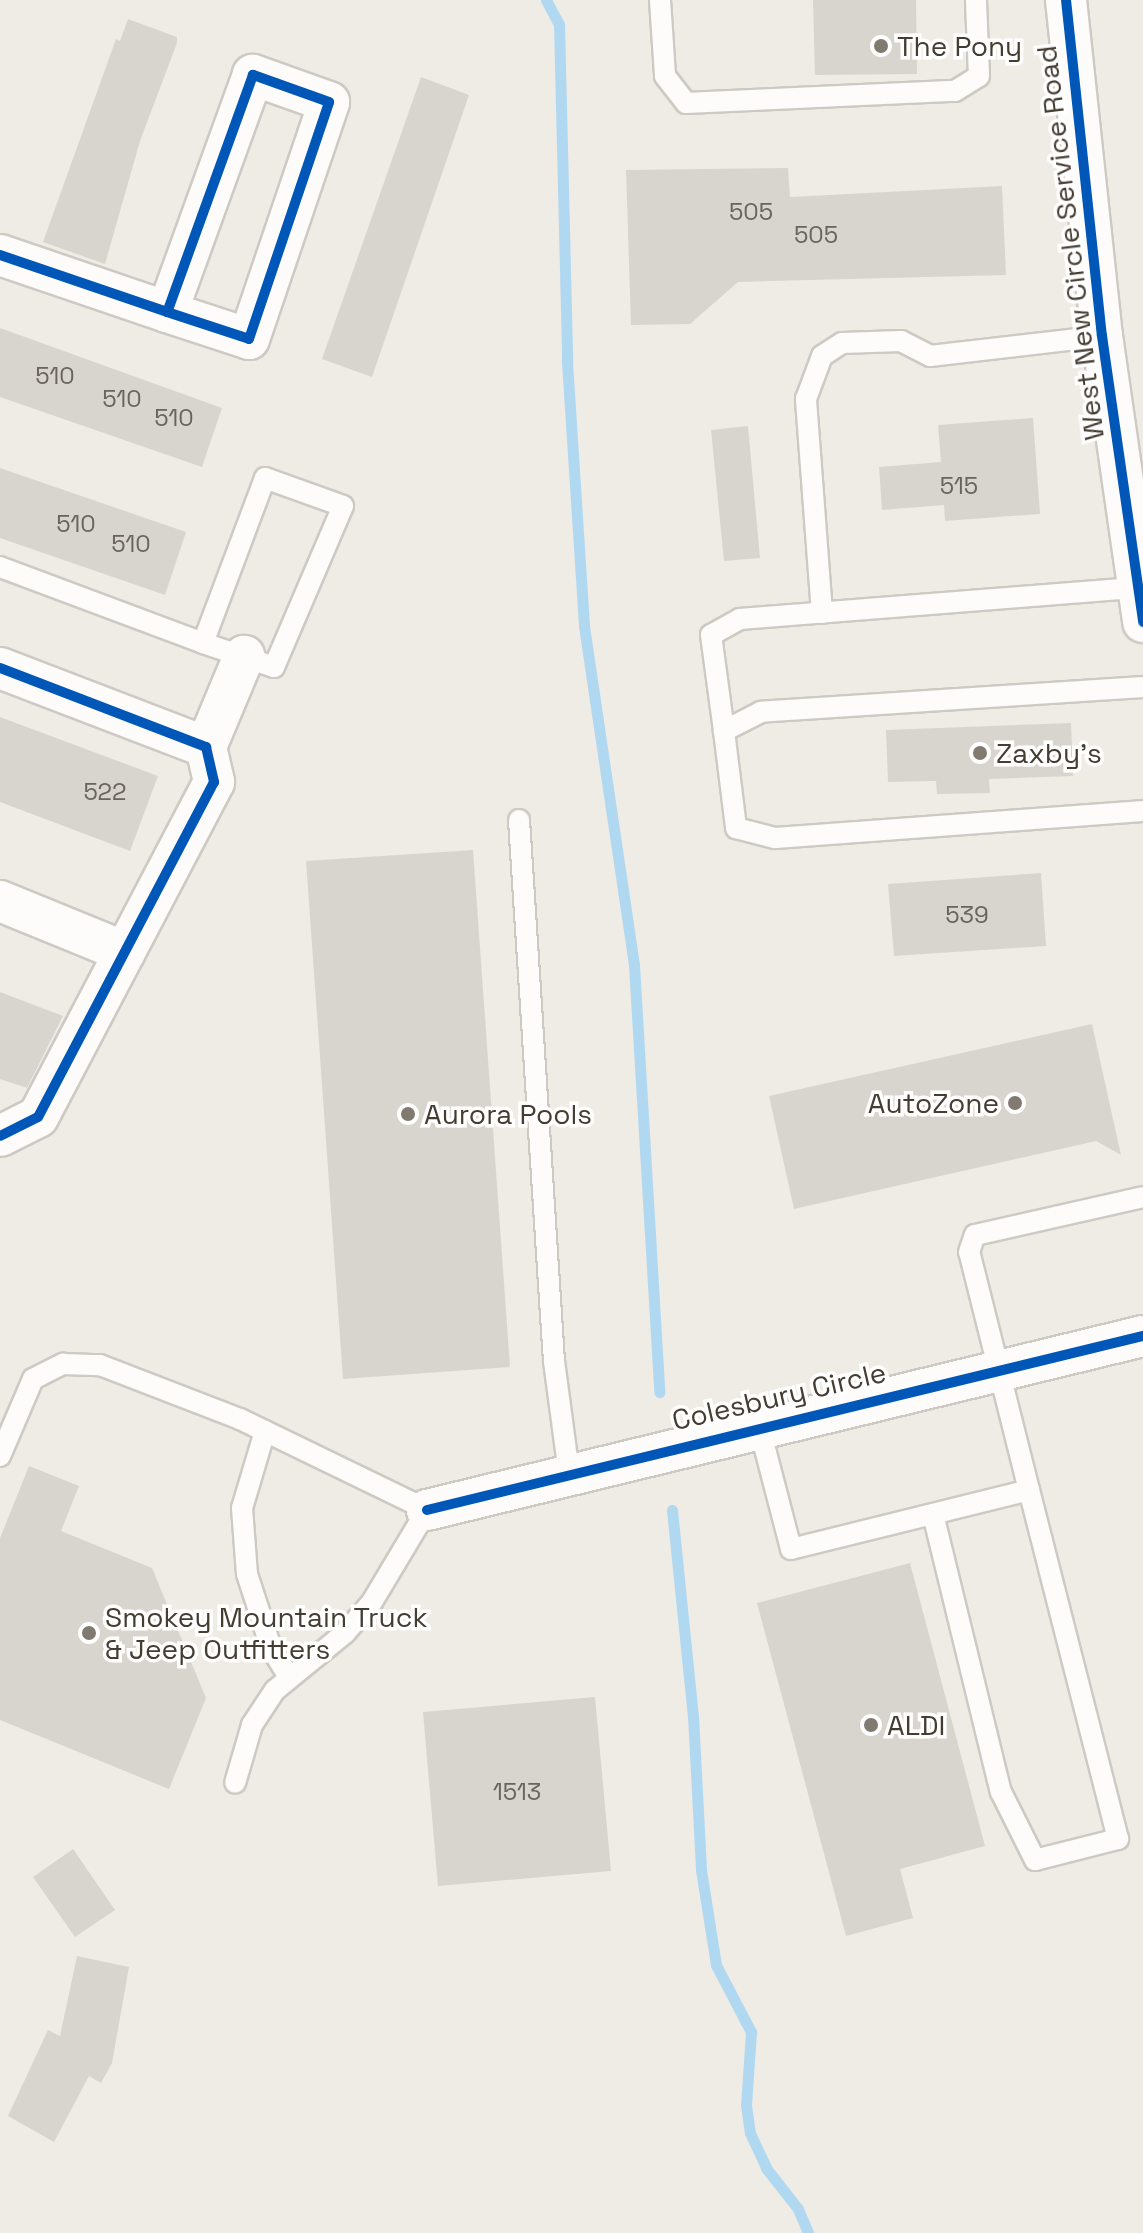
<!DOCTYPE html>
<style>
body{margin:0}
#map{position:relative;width:1143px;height:2233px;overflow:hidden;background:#efece6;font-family:"Space Grotesk",sans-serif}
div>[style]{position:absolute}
.stream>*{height:11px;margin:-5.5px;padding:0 5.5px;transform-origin:5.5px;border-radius:5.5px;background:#b1d8f1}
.building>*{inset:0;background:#d8d5ce}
.roads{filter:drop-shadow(2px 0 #cdcac4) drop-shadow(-2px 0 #cdcac4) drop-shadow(0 2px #cdcac4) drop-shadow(0 -2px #cdcac4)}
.lane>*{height:20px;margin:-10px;padding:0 10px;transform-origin:10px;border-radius:10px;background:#fdfcfb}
.street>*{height:40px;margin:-20px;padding:0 20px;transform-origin:20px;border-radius:20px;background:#fdfcfb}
.cycleway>*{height:10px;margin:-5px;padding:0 5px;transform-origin:5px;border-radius:5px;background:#0057b8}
.dots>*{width:22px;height:22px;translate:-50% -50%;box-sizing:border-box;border:4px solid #fff;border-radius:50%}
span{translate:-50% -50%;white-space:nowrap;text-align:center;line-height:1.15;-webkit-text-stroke:7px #fff;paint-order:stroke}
.number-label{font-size:24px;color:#6a645a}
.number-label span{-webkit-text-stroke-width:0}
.poi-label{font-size:28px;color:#453d32}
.left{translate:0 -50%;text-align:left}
.right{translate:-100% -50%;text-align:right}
.street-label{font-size:28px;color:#453d32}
</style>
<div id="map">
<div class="stream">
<i style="left:546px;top:0;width:27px;rotate:62deg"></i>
<i style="left:559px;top:24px;width:338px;rotate:88.6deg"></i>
<i style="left:567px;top:362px;width:265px;rotate:86.3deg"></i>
<i style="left:584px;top:626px;width:343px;rotate:81.6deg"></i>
<i style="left:634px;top:965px;width:428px;rotate:86.6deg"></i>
<i style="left:672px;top:1510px;width:207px;rotate:84.2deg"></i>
<i style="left:693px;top:1716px;width:154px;rotate:87deg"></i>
<i style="left:701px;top:1870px;width:96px;rotate:81deg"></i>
<i style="left:716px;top:1965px;width:76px;rotate:62.4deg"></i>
<i style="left:751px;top:2032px;width:73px;rotate:93.9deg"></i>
<i style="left:746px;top:2105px;width:28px;rotate:82deg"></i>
<i style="left:750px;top:2133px;width:38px;rotate:65deg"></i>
<i style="left:766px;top:2168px;width:52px;rotate:52deg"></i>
<i style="left:798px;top:2209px;width:26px;rotate:67deg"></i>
</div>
<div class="building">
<i style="clip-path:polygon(813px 0,916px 0,917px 74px,815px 75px)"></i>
<i style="clip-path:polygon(128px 19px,177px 37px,177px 43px,140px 141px,105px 264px,43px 242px,116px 39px,120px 41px)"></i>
<i style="clip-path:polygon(421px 77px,469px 95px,372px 377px,322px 359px)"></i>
<i style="clip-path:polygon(788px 168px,790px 197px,1002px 186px,1006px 275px,738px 282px,690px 324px,631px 325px,626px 170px)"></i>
<i style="clip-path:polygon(0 328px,222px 408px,202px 467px,0 397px)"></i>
<i style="clip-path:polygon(1033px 418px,1040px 514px,945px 521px,944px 505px,882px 510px,879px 467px,941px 462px,938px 425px)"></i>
<i style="clip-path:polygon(748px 426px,760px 558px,724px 561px,711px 430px)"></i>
<i style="clip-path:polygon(0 468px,186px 532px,165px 595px,0 538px)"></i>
<i style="clip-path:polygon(0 717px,158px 776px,130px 851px,0 802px)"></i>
<i style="clip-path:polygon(1071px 723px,1073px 776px,989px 779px,990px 793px,937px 794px,936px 781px,888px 782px,886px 730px)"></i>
<i style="clip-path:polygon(473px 850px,510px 1367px,343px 1379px,306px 861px)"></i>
<i style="clip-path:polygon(1041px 873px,1046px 946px,894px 956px,888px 884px)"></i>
<i style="clip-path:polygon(0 992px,63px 1016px,27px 1088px,0 1079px)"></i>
<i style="clip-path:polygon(1092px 1024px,1121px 1155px,1096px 1141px,794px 1209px,769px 1096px)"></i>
<i style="clip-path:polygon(29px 1466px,79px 1486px,61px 1531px,152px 1568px,206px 1698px,169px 1789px,0 1720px,0 1538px)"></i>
<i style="clip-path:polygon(910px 1563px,985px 1846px,900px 1869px,913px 1918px,846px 1936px,757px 1603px)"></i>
<i style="clip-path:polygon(595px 1697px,611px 1871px,438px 1886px,423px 1712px)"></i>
<i style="clip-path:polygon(73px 1849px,115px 1910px,75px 1937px,33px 1877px)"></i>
<i style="clip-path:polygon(77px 1956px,129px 1967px,112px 2063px,101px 2083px,89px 2076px,54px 2142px,8px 2116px,48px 2030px,60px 2036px)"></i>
</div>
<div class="roads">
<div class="lane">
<i style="left:660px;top:0;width:76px;rotate:86.2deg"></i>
<i style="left:665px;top:76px;width:34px;rotate:52deg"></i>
<i style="left:686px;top:103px;width:269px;rotate:-2.6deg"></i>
<i style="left:955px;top:91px;width:28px;rotate:-32deg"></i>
<i style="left:979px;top:76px;width:76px;rotate:-92.3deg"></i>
<i style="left:0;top:567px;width:217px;rotate:20.5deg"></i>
<i style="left:203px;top:643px;width:75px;rotate:18.7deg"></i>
<i style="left:274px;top:667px;width:175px;rotate:-66.8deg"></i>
<i style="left:343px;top:506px;width:83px;rotate:-160.3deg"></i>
<i style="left:265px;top:478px;width:176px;rotate:110.6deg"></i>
<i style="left:822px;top:613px;width:215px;rotate:-94.3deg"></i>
<i style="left:806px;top:399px;width:46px;rotate:-69.6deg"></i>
<i style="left:822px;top:356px;width:24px;rotate:-33deg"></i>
<i style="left:842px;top:343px;width:59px;rotate:-1.9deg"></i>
<i style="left:901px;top:341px;width:33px;rotate:27deg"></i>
<i style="left:930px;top:356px;width:173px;rotate:-6.6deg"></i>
<i style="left:1143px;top:687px;width:383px;rotate:176.3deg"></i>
<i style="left:761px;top:712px;width:42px;rotate:152.8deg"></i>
<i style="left:724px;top:731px;width:98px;rotate:82.9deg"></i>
<i style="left:736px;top:828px;width:40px;rotate:14.4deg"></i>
<i style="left:775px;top:838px;width:369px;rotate:-4.2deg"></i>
<i style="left:724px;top:731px;width:97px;rotate:-97.7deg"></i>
<i style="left:711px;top:635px;width:33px;rotate:-29deg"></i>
<i style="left:740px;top:619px;width:404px;rotate:-4.5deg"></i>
<i style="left:519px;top:820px;width:542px;rotate:86.3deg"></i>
<i style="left:554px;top:1361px;width:113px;rotate:82.4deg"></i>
<i style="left:759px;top:1426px;width:127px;rotate:75.4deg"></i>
<i style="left:791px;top:1549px;width:245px;rotate:-13.9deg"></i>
<i style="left:1029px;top:1490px;width:245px;rotate:-104.1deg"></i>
<i style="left:969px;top:1252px;width:18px;rotate:-71deg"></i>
<i style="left:975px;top:1235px;width:172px;rotate:-12.7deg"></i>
<i style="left:265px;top:1431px;width:80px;rotate:106.6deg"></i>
<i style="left:242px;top:1508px;width:66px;rotate:85.7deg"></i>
<i style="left:247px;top:1574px;width:78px;rotate:72deg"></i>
<i style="left:271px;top:1648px;width:34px;rotate:58deg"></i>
<i style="left:0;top:1456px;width:84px;rotate:-66.8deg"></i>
<i style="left:33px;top:1379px;width:34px;rotate:-27deg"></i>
<i style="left:63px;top:1364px;width:37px;rotate:2deg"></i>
<i style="left:100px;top:1365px;width:150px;rotate:21.1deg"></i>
<i style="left:240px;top:1419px;width:208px;rotate:25.9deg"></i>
<i style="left:427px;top:1510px;width:107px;rotate:120.9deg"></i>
<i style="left:372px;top:1602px;width:41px;rotate:131.1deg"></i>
<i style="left:345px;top:1633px;width:90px;rotate:140.8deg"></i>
<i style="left:275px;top:1690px;width:42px;rotate:123.3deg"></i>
<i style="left:252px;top:1725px;width:60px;rotate:106.3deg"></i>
<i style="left:933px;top:1514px;width:286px;rotate:76.3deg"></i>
<i style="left:1001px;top:1792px;width:76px;rotate:63.4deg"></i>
<i style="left:1035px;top:1860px;width:86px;rotate:-14.2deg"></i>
<i style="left:1118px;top:1839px;width:360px;rotate:-104.3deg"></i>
</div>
<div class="street">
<i style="left:1066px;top:0;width:338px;rotate:83.9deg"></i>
<i style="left:1102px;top:336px;width:289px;rotate:81.8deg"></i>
<i style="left:0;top:255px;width:176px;rotate:18.8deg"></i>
<i style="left:167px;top:312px;width:86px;rotate:18.2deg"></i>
<i style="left:249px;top:339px;width:250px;rotate:-71.3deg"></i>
<i style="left:329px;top:102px;width:81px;rotate:-160.4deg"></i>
<i style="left:253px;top:75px;width:252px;rotate:109.9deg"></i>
<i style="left:0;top:668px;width:221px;rotate:21deg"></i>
<i style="left:206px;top:747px;width:36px;rotate:77deg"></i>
<i style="left:214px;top:782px;width:378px;rotate:117.7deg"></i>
<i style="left:38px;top:1117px;width:42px;rotate:153.4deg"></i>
<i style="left:206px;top:747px;width:99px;rotate:-67.3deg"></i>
<i style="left:0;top:901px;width:135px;rotate:22.2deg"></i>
<i style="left:427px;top:1510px;width:737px;rotate:-13.66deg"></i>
</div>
</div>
<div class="cycleway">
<i style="left:1066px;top:0;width:338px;rotate:83.9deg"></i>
<i style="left:1102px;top:336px;width:289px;rotate:81.8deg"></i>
<i style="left:0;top:255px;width:176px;rotate:18.8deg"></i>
<i style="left:167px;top:312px;width:86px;rotate:18.2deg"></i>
<i style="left:249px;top:339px;width:250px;rotate:-71.3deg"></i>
<i style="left:329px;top:102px;width:81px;rotate:-160.4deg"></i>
<i style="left:253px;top:75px;width:252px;rotate:109.9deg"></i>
<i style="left:0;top:668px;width:221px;rotate:21deg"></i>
<i style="left:206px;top:747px;width:36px;rotate:77deg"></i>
<i style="left:214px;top:782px;width:378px;rotate:117.7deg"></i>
<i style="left:38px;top:1117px;width:42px;rotate:153.4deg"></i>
<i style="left:427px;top:1510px;width:737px;rotate:-13.66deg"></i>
</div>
<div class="dots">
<i style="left:881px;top:46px;background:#807a71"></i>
<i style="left:980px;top:753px;background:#807a71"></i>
<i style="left:1015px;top:1103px;background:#807a71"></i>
<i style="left:408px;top:1114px;background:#807a71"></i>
<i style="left:89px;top:1633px;background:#807a71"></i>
<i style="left:871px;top:1725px;background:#807a71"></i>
</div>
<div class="number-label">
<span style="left:751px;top:212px">505</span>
<span style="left:816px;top:235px">505</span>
<span style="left:55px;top:376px">510</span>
<span style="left:122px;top:399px">510</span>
<span style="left:174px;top:418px">510</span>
<span style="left:959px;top:486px">515</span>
<span style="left:76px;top:524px">510</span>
<span style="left:131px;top:544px">510</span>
<span style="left:105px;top:792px">522</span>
<span style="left:967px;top:915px">539</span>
<span style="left:517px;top:1792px">1513</span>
</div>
<div class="poi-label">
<span class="left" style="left:897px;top:46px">The Pony</span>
<span class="left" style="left:996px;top:753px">Zaxby's</span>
<span class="right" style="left:999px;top:1103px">AutoZone</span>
<span class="left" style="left:424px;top:1114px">Aurora Pools</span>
<span class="left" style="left:105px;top:1633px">Smokey Mountain Truck<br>&amp; Jeep Outfitters</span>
<span class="left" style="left:887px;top:1725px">ALDI</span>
</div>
<div class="street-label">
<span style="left:1070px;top:243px;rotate:-97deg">West New Circle Service Road</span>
<span style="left:779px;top:1396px;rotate:-13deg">Colesbury Circle</span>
</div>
</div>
